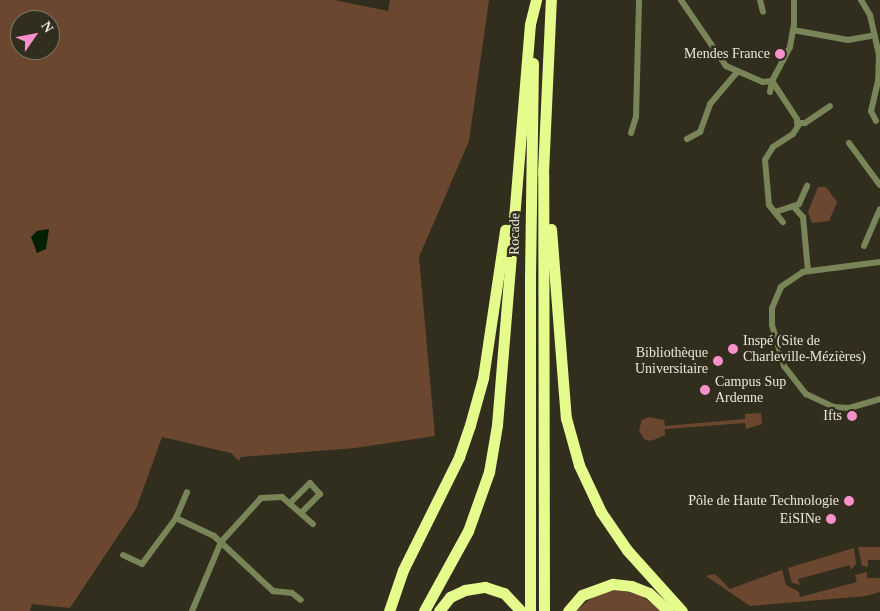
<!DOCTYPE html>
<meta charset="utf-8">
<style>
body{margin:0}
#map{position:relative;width:880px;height:611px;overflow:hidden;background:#322e1e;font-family:Georgia,serif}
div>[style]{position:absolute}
.green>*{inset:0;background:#6b4730}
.water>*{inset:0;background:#002000}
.street>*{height:6px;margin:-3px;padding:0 3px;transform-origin:3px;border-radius:3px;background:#7a8459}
.highway>*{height:11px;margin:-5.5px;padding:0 5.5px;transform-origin:5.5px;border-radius:5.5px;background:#e5fc8d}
.dots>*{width:14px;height:14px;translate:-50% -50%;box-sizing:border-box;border:2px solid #322e1e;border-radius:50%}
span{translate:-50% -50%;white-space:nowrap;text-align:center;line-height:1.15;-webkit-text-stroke:5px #322e1e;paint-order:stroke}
.poi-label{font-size:14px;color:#e9e7dc}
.right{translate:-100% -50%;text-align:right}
.left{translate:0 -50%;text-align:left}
.street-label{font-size:14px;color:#e9e7dc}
.north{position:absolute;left:10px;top:10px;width:50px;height:50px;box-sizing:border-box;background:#322e1e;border:1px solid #7b786a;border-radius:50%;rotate:57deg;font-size:14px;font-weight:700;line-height:20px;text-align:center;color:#e9e7dc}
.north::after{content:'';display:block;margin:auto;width:18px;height:22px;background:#f890cb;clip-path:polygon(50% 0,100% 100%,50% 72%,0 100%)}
</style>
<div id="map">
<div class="green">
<i style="clip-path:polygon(evenodd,0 0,334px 0,388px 11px,390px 0,489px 0,469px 141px,419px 257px,435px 436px,355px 448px,241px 457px,239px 461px,231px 453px,162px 437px,136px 509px,70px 608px,32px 604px,30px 611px,0 611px,0 0,20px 20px,50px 20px,50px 50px,20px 50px,20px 20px)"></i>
<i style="clip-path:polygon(818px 187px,826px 187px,837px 202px,829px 221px,812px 223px,808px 212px)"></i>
<i style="clip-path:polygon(761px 413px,762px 424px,746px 429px,745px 423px,665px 429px,665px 435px,651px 441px,644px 439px,639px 430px,642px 420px,649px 417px,664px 420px,665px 426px,745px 419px,745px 414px)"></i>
<i style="clip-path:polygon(858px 547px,880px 547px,880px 560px,868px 560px,868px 567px,862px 566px)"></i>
<i style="clip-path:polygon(854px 548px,856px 564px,851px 570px,850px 565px,798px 579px,800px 585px,792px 583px,788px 568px)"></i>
<i style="clip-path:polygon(782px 570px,786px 585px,799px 592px,800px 597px,857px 582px,855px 575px,867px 572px,867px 578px,880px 578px,880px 592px,866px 596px,750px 606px,706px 576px,715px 574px,730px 589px)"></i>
<i style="clip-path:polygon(618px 590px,639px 594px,661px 611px,576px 611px,596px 594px)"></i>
</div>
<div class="water">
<i style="clip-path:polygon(49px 229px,46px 249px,37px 253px,31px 237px,37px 231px)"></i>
</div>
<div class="street">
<i style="left:681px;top:0;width:80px;rotate:55.7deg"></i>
<i style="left:726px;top:66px;width:40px;rotate:23.4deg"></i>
<i style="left:763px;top:82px;width:9px;rotate:-6deg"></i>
<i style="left:772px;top:81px;width:45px;rotate:56.7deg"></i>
<i style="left:797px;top:119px;width:7px;rotate:82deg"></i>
<i style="left:798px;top:126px;width:9px;rotate:122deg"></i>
<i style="left:793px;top:134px;width:24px;rotate:147deg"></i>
<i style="left:773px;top:147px;width:15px;rotate:122deg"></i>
<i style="left:765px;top:160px;width:45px;rotate:84.9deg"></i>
<i style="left:769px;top:205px;width:22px;rotate:51deg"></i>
<i style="left:760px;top:0;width:12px;rotate:76deg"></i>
<i style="left:861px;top:0;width:17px;rotate:59deg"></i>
<i style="left:870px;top:15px;width:41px;rotate:77.3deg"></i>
<i style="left:879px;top:55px;width:26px;rotate:92deg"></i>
<i style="left:878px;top:81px;width:31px;rotate:103deg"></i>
<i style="left:871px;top:111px;width:11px;rotate:63deg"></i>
<i style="left:793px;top:30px;width:56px;rotate:10.3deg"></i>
<i style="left:848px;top:40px;width:27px;rotate:-10deg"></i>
<i style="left:770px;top:92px;width:11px;rotate:-80deg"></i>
<i style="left:772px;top:81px;width:38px;rotate:-62deg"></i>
<i style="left:790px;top:47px;width:22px;rotate:-80deg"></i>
<i style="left:794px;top:25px;width:25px;rotate:-90deg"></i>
<i style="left:797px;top:123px;width:8px"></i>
<i style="left:805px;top:123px;width:30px;rotate:-34deg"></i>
<i style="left:631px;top:133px;width:17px;rotate:-73deg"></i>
<i style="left:636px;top:117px;width:117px;rotate:-88.5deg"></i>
<i style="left:687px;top:139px;width:15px;rotate:-28deg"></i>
<i style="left:700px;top:132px;width:30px;rotate:-70deg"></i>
<i style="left:710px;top:104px;width:43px;rotate:-49.7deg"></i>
<i style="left:849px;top:143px;width:52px;rotate:53.6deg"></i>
<i style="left:793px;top:206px;width:15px;rotate:48deg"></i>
<i style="left:803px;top:217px;width:54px;rotate:84.7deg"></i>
<i style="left:775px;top:212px;width:25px;rotate:-18deg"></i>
<i style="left:799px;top:204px;width:20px;rotate:-66deg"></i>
<i style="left:864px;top:246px;width:40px;rotate:-66.6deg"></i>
<i style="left:880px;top:262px;width:78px;rotate:172.6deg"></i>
<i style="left:803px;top:272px;width:27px;rotate:146deg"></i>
<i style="left:781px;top:287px;width:23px;rotate:113deg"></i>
<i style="left:772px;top:308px;width:17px;rotate:90deg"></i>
<i style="left:772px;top:325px;width:43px;rotate:73.7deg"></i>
<i style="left:784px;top:366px;width:36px;rotate:52deg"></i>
<i style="left:806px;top:394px;width:31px;rotate:25deg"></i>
<i style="left:834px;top:407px;width:15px;rotate:4deg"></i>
<i style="left:849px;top:408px;width:32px;rotate:-16deg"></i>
<i style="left:291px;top:502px;width:27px;rotate:-45deg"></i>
<i style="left:310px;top:483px;width:15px;rotate:48deg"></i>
<i style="left:320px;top:494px;width:25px;rotate:135deg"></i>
<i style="left:176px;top:518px;width:42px;rotate:25.3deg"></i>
<i style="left:214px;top:536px;width:81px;rotate:43deg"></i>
<i style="left:273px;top:591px;width:19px;rotate:6deg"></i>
<i style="left:292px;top:593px;width:11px;rotate:38deg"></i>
<i style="left:123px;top:555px;width:21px;rotate:25deg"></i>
<i style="left:142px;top:564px;width:57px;rotate:-53.5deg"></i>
<i style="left:176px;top:518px;width:28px;rotate:-67deg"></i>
<i style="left:192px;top:611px;width:75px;rotate:-67.2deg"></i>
<i style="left:221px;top:542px;width:59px;rotate:-47.7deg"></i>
<i style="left:261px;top:498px;width:21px;rotate:-3deg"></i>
<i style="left:282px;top:497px;width:41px;rotate:41.1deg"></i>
</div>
<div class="highway">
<i style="left:551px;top:229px;width:190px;rotate:85.5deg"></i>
<i style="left:566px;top:418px;width:49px;rotate:74.5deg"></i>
<i style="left:579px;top:465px;width:52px;rotate:64.9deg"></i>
<i style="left:601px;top:512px;width:46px;rotate:55.6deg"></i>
<i style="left:627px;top:550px;width:82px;rotate:48deg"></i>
<i style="left:389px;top:611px;width:43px;rotate:-71.1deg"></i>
<i style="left:403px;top:570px;width:126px;rotate:-63.6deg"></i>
<i style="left:459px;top:457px;width:34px;rotate:-71deg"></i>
<i style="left:470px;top:425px;width:49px;rotate:-74.5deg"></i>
<i style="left:483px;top:378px;width:150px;rotate:-81.5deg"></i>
<i style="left:424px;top:611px;width:91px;rotate:-61.2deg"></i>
<i style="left:468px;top:531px;width:63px;rotate:-70.4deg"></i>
<i style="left:489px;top:472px;width:48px;rotate:-80.3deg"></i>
<i style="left:497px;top:425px;width:402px;rotate:-85.3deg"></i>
<i style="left:530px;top:24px;width:25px;rotate:-76deg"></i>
<i style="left:439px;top:611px;width:18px;rotate:-52deg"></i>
<i style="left:450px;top:597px;width:17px;rotate:-25deg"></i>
<i style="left:465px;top:590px;width:20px;rotate:-9deg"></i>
<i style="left:485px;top:587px;width:20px;rotate:18deg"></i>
<i style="left:504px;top:593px;width:25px;rotate:47deg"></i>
<i style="left:530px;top:611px;width:334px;rotate:-90deg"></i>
<i style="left:530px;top:277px;width:214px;rotate:-89.2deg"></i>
<i style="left:544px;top:611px;width:438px;rotate:-90.1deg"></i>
<i style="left:543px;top:173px;width:173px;rotate:-87.4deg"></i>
<i style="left:568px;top:611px;width:21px;rotate:-49deg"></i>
<i style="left:582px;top:595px;width:33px;rotate:-20deg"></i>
<i style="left:613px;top:584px;width:18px;rotate:6deg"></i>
<i style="left:631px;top:586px;width:19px;rotate:21deg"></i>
<i style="left:649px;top:593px;width:26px;rotate:43deg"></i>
</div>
<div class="dots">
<i style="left:780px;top:54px;background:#f890cb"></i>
<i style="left:733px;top:349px;background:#f890cb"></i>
<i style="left:718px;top:361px;background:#f890cb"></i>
<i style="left:705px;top:390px;background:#f890cb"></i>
<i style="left:852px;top:416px;background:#f890cb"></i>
<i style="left:849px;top:501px;background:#f890cb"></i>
<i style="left:831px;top:519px;background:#f890cb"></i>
</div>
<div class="poi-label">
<span class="right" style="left:770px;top:54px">Mendes France</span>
<span class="left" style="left:743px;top:349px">Inspé (Site de<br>Charleville-Mézières)</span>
<span class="right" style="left:708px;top:361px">Bibliothèque<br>Universitaire</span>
<span class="left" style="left:715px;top:390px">Campus Sup<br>Ardenne</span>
<span class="right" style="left:842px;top:416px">Ifts</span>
<span class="right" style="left:839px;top:501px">Pôle de Haute Technologie</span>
<span class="right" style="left:821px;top:519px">EiSINe</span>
</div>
<div class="street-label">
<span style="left:515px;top:234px;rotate:-89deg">Rocade</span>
</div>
<div class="north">N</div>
</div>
